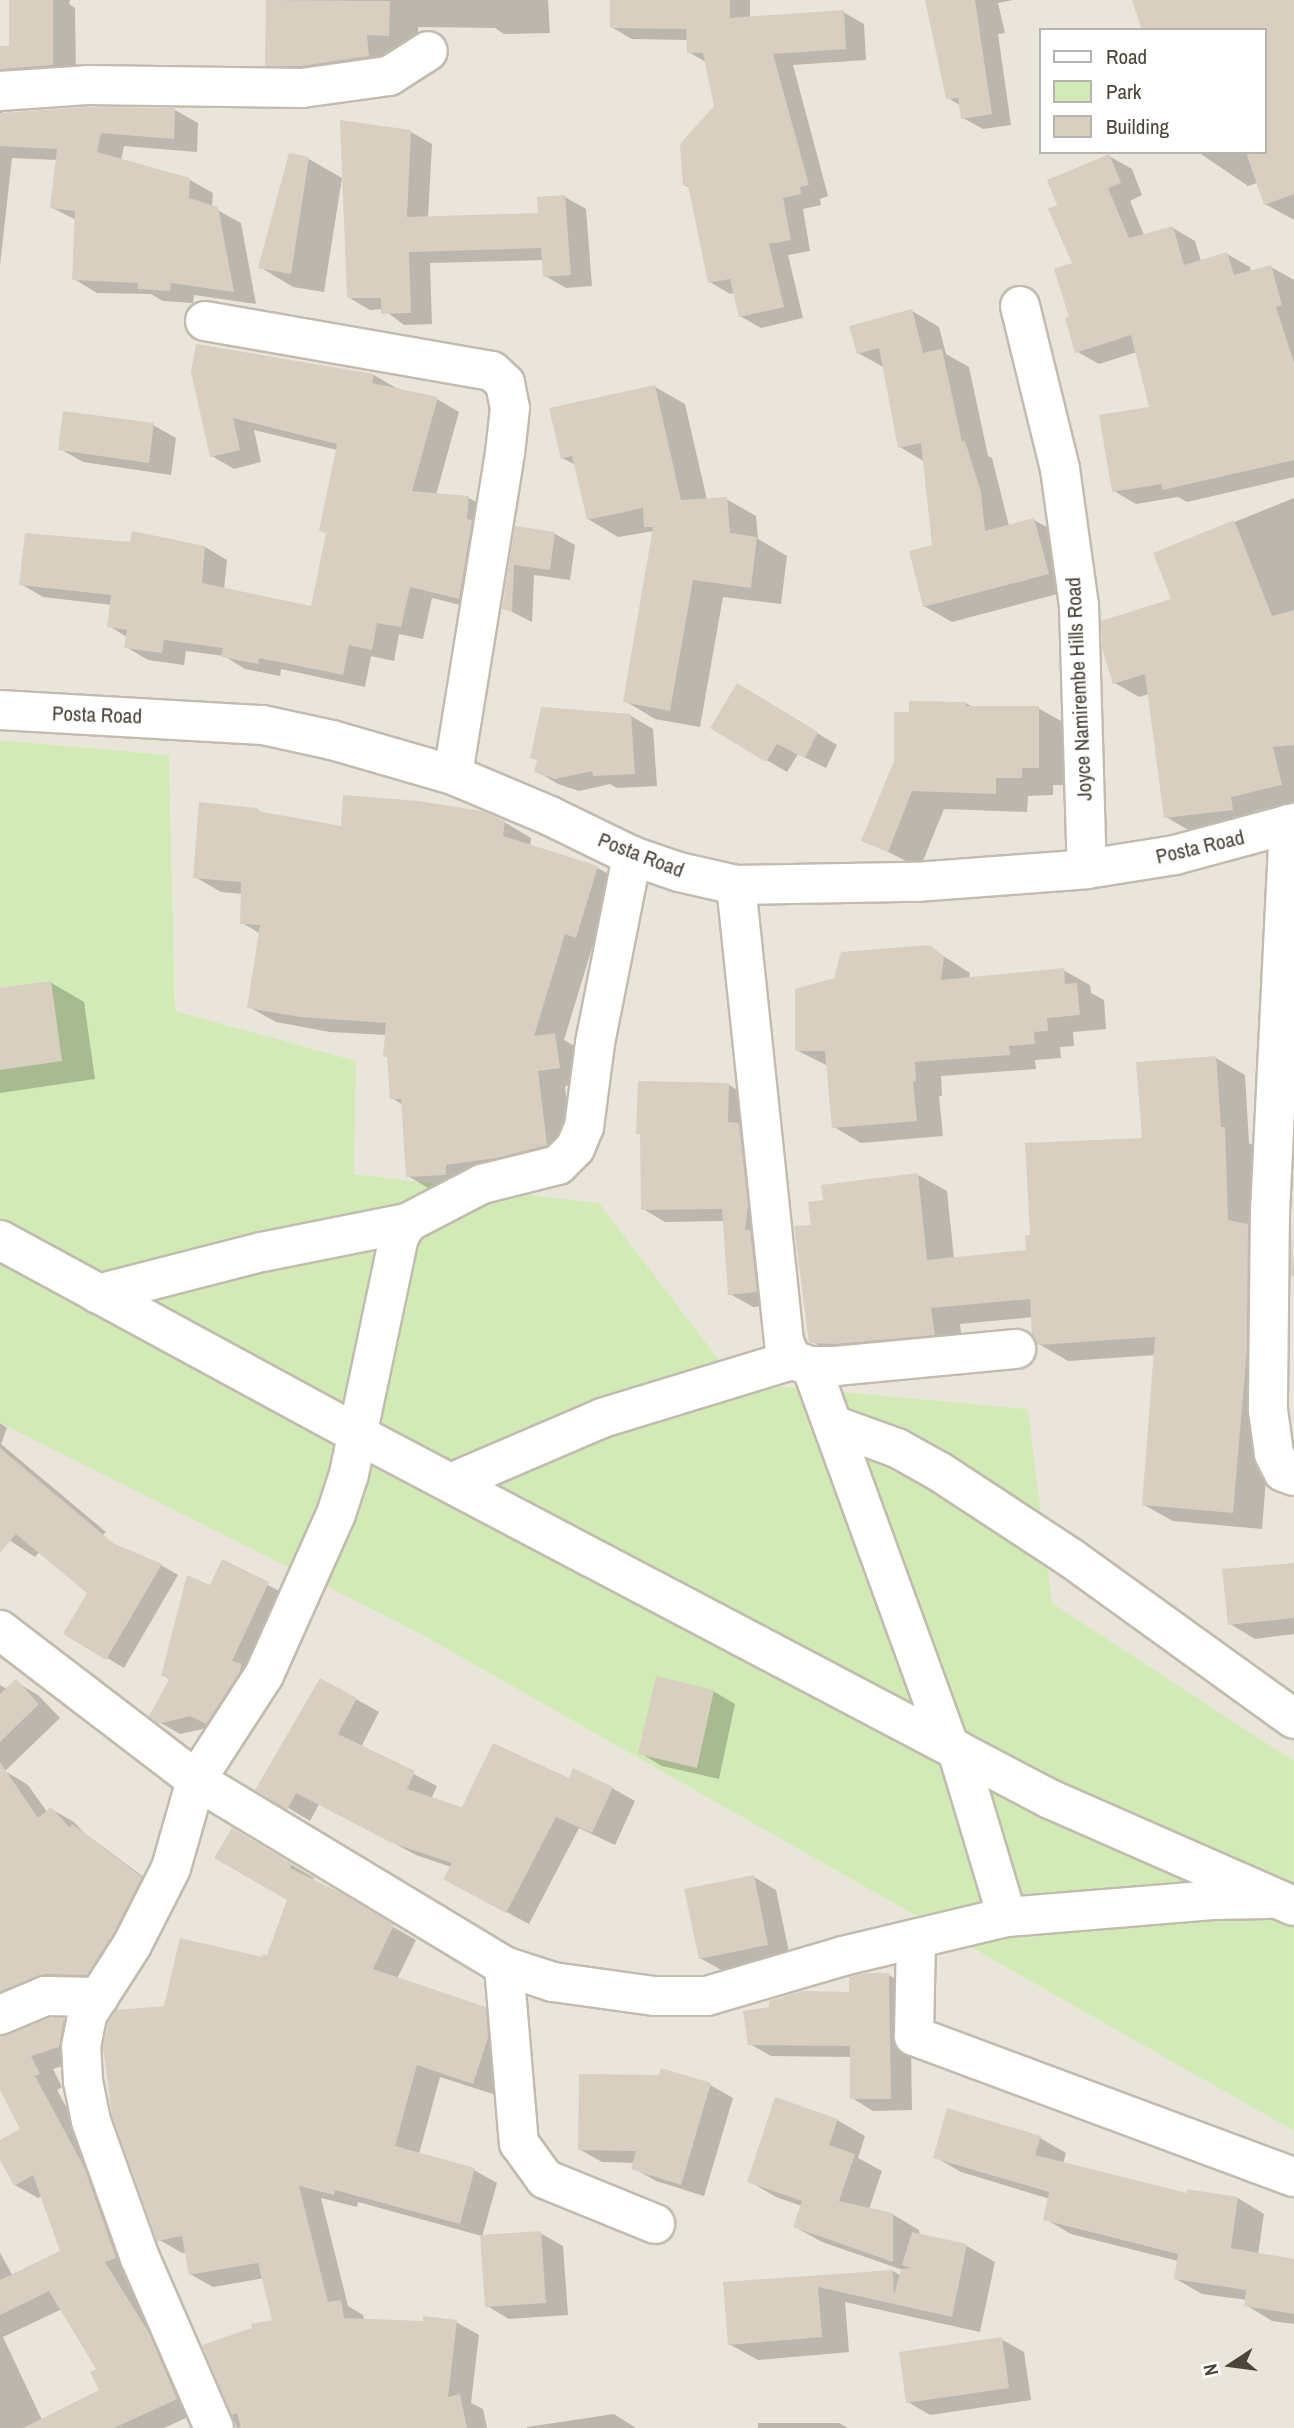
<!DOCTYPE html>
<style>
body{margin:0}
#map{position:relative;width:1294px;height:2428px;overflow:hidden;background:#f6f3ec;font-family:"Archivo Narrow",sans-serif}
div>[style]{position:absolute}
.residential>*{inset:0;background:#eae5da}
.green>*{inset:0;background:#d2eab5}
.shadow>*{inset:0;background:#0003}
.building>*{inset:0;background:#d8cfc1}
.roads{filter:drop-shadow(2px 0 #c2bbae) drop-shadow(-2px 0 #c2bbae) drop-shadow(0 2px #c2bbae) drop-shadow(0 -2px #c2bbae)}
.minor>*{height:38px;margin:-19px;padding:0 19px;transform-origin:19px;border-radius:19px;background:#fff}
span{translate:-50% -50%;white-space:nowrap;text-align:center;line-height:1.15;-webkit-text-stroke:7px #fff;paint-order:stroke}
.street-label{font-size:21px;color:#4b4439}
.legend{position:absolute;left:1039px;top:28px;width:228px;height:126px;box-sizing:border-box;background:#fff;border:2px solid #b7b4b0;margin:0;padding:9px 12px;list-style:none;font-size:21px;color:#4b4439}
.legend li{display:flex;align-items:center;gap:14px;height:35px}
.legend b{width:35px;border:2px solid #b7b4b0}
.north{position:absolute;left:1196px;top:2330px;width:70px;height:70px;-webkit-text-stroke:5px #fff;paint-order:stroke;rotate:257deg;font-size:19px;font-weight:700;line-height:28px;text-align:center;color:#4b4439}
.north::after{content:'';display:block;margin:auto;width:24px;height:32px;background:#4b4439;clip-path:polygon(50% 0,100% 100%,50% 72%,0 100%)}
</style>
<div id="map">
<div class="residential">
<i style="clip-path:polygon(evenodd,0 0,1294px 0,1294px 1761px,1052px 1603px,1027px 1409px,736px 1382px,599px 1203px,354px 1174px,355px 1061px,175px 1012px,169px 755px,0 740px,0 0,1040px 30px,1264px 30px,1264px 152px,1040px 152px,1040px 30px)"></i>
<i style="clip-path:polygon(0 1423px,417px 1632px,1294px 2131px,1294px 2428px,0 2428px)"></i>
</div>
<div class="green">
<i style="clip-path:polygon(0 740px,169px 755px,175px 1011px,356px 1061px,354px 1174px,599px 1203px,736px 1382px,1028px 1409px,1052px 1603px,1294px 1761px,1294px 2131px,417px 1632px,0 1423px)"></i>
</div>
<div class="shadow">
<i style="clip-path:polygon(11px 0,70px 0,69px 4px,75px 8px,76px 78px,1px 106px,3px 114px,175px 110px,198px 123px,197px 152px,124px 146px,121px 161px,190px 180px,213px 193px,212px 207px,241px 223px,256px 304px,194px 295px,193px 303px,163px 301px,151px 294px,97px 293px,74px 279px,76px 220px,51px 207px,57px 160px,12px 158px,0 266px,0 47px,11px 48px)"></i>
<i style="clip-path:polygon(267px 0,548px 0,550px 33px,504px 34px,495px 28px,418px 27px,418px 52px,397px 72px,296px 81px,267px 65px)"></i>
<i style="clip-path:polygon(611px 0,750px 0,750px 18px,843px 12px,864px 24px,866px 60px,793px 65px,828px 196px,820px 199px,821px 205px,803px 209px,810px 251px,788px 255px,803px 318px,761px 328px,740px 316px,735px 293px,730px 294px,710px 282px,691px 189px,685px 185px,716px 107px,706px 62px,688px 52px,688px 40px,632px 39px,611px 27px)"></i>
<i style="clip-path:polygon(927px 0,1013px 0,998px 3px,1005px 33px,998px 34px,1011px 125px,983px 129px,963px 118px,961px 106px,948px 98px)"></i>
<i style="clip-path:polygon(1152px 0,1294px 0,1294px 220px,1265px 204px,1257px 183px,1248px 186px,1198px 152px,1264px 152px,1264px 30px)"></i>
<i style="clip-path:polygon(411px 132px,432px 144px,428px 218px,540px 214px,565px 197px,586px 209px,592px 286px,566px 288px,545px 276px,544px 260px,430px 263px,432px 324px,404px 325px,383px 309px,370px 310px,348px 297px)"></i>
<i style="clip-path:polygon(1109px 156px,1132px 169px,1142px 195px,1130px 201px,1144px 235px,1173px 228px,1195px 241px,1201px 261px,1227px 254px,1250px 267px,1251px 272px,1271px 267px,1294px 280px,1294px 477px,1187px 502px,1178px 497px,1136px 504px,1114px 491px,1151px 408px,1137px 352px,1099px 364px,1076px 351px,1071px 318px,1074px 264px,1059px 206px)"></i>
<i style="clip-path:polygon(309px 159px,342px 178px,324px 292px,293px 287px,260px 267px)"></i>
<i style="clip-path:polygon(912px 311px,939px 327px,946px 354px,969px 367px,988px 456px,992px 458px,1009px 526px,1034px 520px,1061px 535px,1076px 589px,952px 622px,924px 606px,934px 546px,925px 462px,900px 447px,885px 368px,858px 353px)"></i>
<i style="clip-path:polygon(193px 372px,374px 375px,396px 388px,437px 399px,459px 412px,436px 495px,469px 498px,491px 511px,481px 610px,432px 598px,423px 639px,399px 634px,394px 661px,371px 656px,365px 687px,281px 669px,280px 676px,245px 669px,224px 656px,186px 651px,184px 665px,148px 660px,126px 647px,127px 637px,109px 626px,112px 605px,43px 597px,21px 584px,205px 547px,227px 560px,224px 590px,312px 608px,328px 534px,321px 530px,337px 450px,254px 430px,261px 462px,234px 469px,212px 456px)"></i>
<i style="clip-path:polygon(655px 387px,685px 404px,707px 500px,726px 499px,756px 516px,758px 539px,787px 556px,781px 604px,723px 597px,700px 727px,655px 719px,625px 701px,654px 531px,618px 537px,588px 519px,576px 465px,562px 458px)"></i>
<i style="clip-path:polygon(153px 425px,176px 438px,171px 475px,83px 462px,60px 449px)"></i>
<i style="clip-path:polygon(1294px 498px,1294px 704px,1285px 708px,1294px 747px,1294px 802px,1255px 811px,1257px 823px,1190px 831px,1166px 817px,1149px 694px,1139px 697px,1115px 683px,1173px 600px,1155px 554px)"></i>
<i style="clip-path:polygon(517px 528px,555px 534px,575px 545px,570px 580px,534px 575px,532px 622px,504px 608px)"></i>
<i style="clip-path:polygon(758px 697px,837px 745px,826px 768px,798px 754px,787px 772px,712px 728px)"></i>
<i style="clip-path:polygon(966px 703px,974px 708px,1038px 708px,1070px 726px,1070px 785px,1053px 785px,1053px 795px,1028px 796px,1027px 812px,944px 809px,920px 868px,864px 840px,896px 761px)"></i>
<i style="clip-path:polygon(631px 716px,653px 729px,657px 786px,617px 788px,610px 784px,579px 791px,558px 784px,536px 771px,538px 761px,532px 757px)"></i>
<i style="clip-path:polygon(256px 809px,265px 815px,343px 828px,504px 822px,531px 838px,530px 847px,598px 868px,624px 883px,603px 952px,592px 948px,564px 1040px,582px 1050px,586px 1083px,565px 1086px,573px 1160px,435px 1192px,408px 1176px,403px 1105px,392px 1098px,387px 1035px,330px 1032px,276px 1022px,249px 1007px,261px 934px,242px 923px,243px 894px,221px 892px,195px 877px)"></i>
<i style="clip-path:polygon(929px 947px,970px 973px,969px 979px,1063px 970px,1090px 985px,1091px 993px,1104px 1000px,1106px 1029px,1073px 1032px,1074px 1046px,1060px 1047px,1061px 1058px,1035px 1060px,1036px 1069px,941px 1076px,942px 1096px,939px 1096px,943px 1136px,861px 1143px,834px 1127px,828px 1066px,796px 1050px)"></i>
<i style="clip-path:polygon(50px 982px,84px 1002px,95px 1079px,0 1093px,0 990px)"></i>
<i style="clip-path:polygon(1216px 1058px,1245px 1075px,1249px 1143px,1254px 1146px,1275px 1366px,1262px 1529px,1173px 1521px,1144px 1505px,1156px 1355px,1068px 1361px,1039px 1344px,1033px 1317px,960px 1324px,963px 1351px,840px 1358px,811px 1341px,813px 1227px,825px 1202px,918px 1175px,947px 1191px,954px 1259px,1028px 1252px,1032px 1236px,1144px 1139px)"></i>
<i style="clip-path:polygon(729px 1085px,751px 1098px,779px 1304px,753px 1307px,730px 1294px,724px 1221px,665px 1222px,643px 1209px,642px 1135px,638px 1133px)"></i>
<i style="clip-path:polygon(0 1423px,7px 1428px,1px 1444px,106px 1532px,67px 1567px,40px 1551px,35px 1557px,0 1534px)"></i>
<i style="clip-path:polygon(223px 1562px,289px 1596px,212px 1727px,180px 1734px,159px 1722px,171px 1680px,163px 1675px)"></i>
<i style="clip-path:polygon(1294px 1564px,1294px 1634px,1255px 1639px,1230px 1624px)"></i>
<i style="clip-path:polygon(161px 1565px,178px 1575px,124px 1668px,65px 1633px)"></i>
<i style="clip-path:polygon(evenodd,16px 1682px,38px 1695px,60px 1718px,5px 1771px,28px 1785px,47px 1812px,51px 1809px,74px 1822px,84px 1833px,164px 1892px,110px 1987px,1px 2025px,3px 2037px,64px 2020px,87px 2033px,82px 2060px,53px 2069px,62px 2087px,57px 2090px,107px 2182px,199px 2412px,164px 2428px,0 2428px,0 2253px,13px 2276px,63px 2252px,42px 2196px,38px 2198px,15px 2185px,0 2157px,0 2142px,22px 2130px,0 2086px,0 1685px,7px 1689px,16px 1682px,62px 2309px,99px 2370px,101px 2390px,42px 2420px,3px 2337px,62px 2309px)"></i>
<i style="clip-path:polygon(713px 1691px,735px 1704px,719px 1779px,662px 1766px,640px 1753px)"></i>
<i style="clip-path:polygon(356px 1699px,379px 1712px,361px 1747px,437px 1786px,431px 1799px,463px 1809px,569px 1781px,612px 1788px,635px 1801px,615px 1845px,579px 1828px,529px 1924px,468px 1891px,451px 1867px,416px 1855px,319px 1804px,310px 1821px,257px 1789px)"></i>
<i style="clip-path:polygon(256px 1843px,314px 1878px,313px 1881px,416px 1940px,397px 1979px,485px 2008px,508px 2022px,496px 2095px,440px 2077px,419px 2154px,474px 2170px,497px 2183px,482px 2237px,540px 2233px,563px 2246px,568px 2315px,509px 2319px,487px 2306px,482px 2236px,358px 2202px,357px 2207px,321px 2198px,348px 2306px,363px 2315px,364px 2320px,456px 2322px,479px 2335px,471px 2403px,483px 2409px,487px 2428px,237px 2428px,204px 2346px,274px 2321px,264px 2278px,213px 2287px,190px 2274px,187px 2252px,182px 2253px,158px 2239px,114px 2115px,105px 2048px,165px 2008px,268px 1957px,289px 1900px)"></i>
<i style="clip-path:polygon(754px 1877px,776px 1890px,790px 1957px,723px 1971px,700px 1958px)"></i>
<i style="clip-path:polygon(889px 1975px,910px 1987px,912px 2110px,873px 2111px,852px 2098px,852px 2057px,771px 2056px,750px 2044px)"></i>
<i style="clip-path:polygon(710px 2085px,733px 2098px,704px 2196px,656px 2181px,633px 2168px,635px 2163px,602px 2162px,579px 2149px)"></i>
<i style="clip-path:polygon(837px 2120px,865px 2136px,858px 2158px,882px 2171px,869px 2209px,892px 2214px,919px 2230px,920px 2236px,967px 2246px,995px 2262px,980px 2332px,845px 2302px,849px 2352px,758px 2360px,729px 2344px,725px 2284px,893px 2271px,901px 2276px,903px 2270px,822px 2242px,795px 2227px,802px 2206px,776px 2197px,749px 2181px)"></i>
<i style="clip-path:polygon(1040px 2138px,1066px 2153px,1063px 2164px,1188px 2195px,1238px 2198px,1264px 2214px,1258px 2254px,1294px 2260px,1294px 2324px,1272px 2321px,1246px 2305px,1247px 2300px,1202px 2294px,1176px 2279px,1178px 2261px,1071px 2234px,1045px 2219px,1050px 2199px,961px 2172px,935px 2157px)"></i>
<i style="clip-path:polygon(1001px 2339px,1024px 2352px,1031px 2400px,930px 2415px,908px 2402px)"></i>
<i style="clip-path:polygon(614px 2414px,636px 2428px,527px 2428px,527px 2427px)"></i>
<i style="clip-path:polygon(758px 2423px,839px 2423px,848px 2428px,758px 2428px)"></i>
</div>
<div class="building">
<i style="clip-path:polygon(9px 0,53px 0,53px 65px,0 69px,0 46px,9px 46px)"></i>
<i style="clip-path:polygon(266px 0,390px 1px,389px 36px,367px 35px,369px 56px,301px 66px,265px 66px)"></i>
<i style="clip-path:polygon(610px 0,730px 0,730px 18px,844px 10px,846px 49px,773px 54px,809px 185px,800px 187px,801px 194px,783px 198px,791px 240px,769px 244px,784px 307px,739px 317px,730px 279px,708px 283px,688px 185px,683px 186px,680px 144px,714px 106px,703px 53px,687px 53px,686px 29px,610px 28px)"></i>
<i style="clip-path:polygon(925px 0,975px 0,992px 114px,961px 119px,958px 98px,946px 99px)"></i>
<i style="clip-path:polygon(1132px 0,1294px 0,1294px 194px,1264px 205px,1246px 152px,1264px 152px,1264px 30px,1142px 30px)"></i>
<i style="clip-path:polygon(88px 107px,175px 108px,174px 139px,101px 133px,97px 152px,190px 178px,189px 198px,218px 207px,234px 292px,171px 283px,170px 291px,138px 289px,138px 283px,72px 280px,75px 211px,50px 208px,57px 149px,0 146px,0 113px)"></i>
<i style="clip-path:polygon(340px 120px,411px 130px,407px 217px,538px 213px,537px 197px,565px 195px,571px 275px,543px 277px,541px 248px,409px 252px,411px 313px,381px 314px,381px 298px,347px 298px)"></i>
<i style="clip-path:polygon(289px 153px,309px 157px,291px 274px,258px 268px)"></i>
<i style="clip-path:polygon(1109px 154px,1121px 183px,1108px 188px,1129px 238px,1173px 226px,1184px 265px,1227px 252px,1234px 275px,1271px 265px,1282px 305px,1276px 307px,1294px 363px,1294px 460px,1163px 490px,1161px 484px,1112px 492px,1099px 415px,1149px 407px,1131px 335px,1075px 353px,1065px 318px,1069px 317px,1054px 269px,1072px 263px,1048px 209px,1057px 205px,1047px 180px)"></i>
<i style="clip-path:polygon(912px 309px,923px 353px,942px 349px,962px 442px,965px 441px,981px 492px,985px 531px,1034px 518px,1049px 574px,923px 607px,909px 551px,932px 545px,921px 443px,898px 448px,879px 348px,857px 354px,849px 326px)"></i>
<i style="clip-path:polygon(196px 344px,374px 374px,372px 383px,438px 397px,412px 491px,469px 496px,467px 519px,472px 520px,459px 599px,410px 587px,401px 627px,377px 623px,372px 650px,349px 645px,343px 675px,259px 658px,258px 664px,221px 657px,223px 648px,164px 640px,162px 653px,124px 648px,127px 630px,107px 627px,111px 595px,19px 585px,25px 533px,130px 542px,132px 531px,205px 546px,202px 583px,311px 606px,326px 533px,319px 531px,337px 444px,233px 418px,240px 450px,210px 457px,191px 372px)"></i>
<i style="clip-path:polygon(655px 385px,681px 500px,727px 497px,730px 533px,757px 537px,751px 588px,693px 580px,670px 711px,623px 702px,653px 527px,644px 527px,643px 508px,587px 520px,572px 456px,561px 459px,549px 408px)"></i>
<i style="clip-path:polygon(63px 411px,154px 423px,149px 463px,58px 450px)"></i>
<i style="clip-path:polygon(1234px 520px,1272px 616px,1294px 610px,1294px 745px,1273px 747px,1282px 785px,1231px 797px,1233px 810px,1164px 818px,1145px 674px,1113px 684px,1102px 648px,1101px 621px,1171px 599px,1153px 553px)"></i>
<i style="clip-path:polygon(515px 526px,555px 532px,550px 570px,514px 565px,512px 612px,502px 609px)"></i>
<i style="clip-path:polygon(737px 683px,818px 732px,805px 758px,777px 744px,766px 762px,710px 728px)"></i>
<i style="clip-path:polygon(909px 701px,966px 702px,966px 706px,1039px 706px,1039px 768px,1022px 768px,1022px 778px,996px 778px,996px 794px,912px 791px,888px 852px,861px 841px,894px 761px,894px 712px,909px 712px)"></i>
<i style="clip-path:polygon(541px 707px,631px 714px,635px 774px,593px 776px,592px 771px,555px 779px,534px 772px,537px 760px,530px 758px)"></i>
<i style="clip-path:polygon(343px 795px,419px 801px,482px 811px,505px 821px,503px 836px,598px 866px,576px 938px,565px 934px,534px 1036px,555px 1033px,560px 1068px,538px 1071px,547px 1145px,496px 1158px,446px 1165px,446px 1175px,406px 1177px,401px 1099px,390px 1099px,387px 1057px,383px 1057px,386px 1023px,301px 1017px,247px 1008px,260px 925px,240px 924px,241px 882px,193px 878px,199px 802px,257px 808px,257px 811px,341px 826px)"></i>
<i style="clip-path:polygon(930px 945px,944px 956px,941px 980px,1064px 968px,1065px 984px,1077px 983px,1080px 1015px,1047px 1018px,1048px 1031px,1034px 1032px,1035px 1044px,1009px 1046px,1010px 1055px,915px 1062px,916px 1081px,913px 1082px,917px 1121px,832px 1128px,825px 1051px,795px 1051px,795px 989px,834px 978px,841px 952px)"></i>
<i style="clip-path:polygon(51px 981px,62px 1061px,0 1070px,0 988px)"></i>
<i style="clip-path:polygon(1216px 1056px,1221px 1127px,1225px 1127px,1228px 1220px,1248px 1224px,1247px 1349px,1233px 1513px,1142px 1505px,1155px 1337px,1037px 1345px,1032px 1335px,1030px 1299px,931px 1308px,935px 1335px,835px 1344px,809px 1343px,794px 1226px,811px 1225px,808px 1202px,823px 1200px,821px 1185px,918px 1173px,927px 1260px,1026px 1250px,1025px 1235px,1030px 1235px,1025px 1143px,1142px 1138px,1136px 1062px)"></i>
<i style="clip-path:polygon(638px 1081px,729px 1083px,728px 1122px,739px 1123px,748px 1205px,745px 1230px,750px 1230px,757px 1292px,728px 1295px,722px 1209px,641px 1210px,640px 1134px,636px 1134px)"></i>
<i style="clip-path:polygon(1292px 1231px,1294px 1276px,1291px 1276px)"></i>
<i style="clip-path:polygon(0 1448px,113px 1543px,162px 1564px,106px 1660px,63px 1634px,87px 1593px,16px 1534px,0 1553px)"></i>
<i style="clip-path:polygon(222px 1559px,269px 1582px,232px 1661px,242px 1664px,239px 1673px,206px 1724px,190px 1716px,158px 1724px,149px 1716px,170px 1678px,161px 1676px,187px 1575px,210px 1585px)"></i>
<i style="clip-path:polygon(1294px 1563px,1294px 1618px,1228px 1625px,1222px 1569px)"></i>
<i style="clip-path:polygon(656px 1676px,714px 1690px,697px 1768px,638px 1754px)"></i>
<i style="clip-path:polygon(320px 1678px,357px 1698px,338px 1734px,415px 1771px,407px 1789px,462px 1807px,493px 1743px,569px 1778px,573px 1768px,613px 1787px,592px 1833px,556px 1817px,506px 1913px,443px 1879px,452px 1863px,392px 1843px,296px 1793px,287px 1810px,255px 1790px)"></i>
<i style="clip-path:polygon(16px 1679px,39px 1704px,0 1742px,0 1694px)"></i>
<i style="clip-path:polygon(0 1762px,38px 1818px,51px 1807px,70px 1828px,72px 1824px,142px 1877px,113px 1934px,87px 1975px,45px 1974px,0 1991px)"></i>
<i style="clip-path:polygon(232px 1828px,292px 1864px,290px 1868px,341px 1893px,394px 1925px,373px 1969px,486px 2007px,488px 2038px,473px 2084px,417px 2065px,395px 2146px,475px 2168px,460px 2224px,335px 2190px,334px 2195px,299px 2186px,328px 2302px,341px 2300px,344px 2318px,423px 2321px,423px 2316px,457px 2320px,448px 2397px,460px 2394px,467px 2428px,241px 2428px,237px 2413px,232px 2415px,202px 2345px,252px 2328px,251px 2324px,272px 2320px,258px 2263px,189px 2275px,182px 2236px,157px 2241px,112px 2115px,103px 2048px,108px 2023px,116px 2010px,164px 2006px,180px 1938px,262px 1957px,263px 1954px,267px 1955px,287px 1900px,214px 1858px)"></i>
<i style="clip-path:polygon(754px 1875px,768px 1945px,699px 1959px,684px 1889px)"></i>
<i style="clip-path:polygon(866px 1973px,889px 1973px,891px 2099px,850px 2099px,850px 2046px,748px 2045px,743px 2011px,769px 2007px,769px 2001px,802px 1991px,849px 1992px,849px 1977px)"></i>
<i style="clip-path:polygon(49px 2018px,64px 2018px,59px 2047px,31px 2056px,40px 2074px,35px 2076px,84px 2167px,116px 2258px,105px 2262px,149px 2333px,177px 2399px,114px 2428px,23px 2428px,99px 2390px,90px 2372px,96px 2369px,49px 2291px,0 2315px,0 2280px,60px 2251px,33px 2175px,14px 2186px,0 2160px,0 2140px,20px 2129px,0 2090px,0 2036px)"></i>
<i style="clip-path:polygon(661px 2068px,711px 2083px,681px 2185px,631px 2169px,636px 2151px,578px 2150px,579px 2074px,659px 2075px)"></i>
<i style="clip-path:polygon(775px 2097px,838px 2119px,829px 2145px,855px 2154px,839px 2201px,893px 2213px,893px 2262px,793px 2227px,802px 2201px,747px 2182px)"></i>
<i style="clip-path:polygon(947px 2108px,1041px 2136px,1035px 2155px,1187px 2193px,1187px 2189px,1238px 2197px,1231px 2248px,1294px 2259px,1294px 2314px,1244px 2306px,1246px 2290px,1174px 2279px,1178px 2254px,1043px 2220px,1049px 2192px,933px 2158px)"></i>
<i style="clip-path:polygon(541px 2231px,546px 2303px,485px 2307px,480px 2235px)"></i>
<i style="clip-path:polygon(912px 2232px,967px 2244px,952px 2317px,818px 2287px,822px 2337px,728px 2345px,723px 2282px,893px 2270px,894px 2295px,901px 2269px,911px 2268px,902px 2265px)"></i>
<i style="clip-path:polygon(1002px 2337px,1009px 2388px,906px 2403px,899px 2352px)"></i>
</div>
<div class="roads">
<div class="minor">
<i style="left:0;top:91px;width:87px;rotate:-3.9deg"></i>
<i style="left:87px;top:85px;width:215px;rotate:0.8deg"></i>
<i style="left:302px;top:88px;width:88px;rotate:-7.9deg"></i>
<i style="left:389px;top:76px;width:46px;rotate:-32.7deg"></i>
<i style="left:1020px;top:306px;width:168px;rotate:76.2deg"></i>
<i style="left:1060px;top:469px;width:138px;rotate:82.1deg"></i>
<i style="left:1079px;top:606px;width:263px;rotate:88.3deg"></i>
<i style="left:205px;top:321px;width:291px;rotate:9.9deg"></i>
<i style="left:492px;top:371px;width:18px;rotate:43deg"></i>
<i style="left:505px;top:383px;width:25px;rotate:79deg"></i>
<i style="left:510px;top:408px;width:45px;rotate:96.3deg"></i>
<i style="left:505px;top:453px;width:326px;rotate:99.2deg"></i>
<i style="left:0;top:710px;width:263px;rotate:3.3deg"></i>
<i style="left:263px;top:725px;width:71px;rotate:12.3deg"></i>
<i style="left:332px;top:740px;width:126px;rotate:16.1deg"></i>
<i style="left:453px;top:775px;width:105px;rotate:22.9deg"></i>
<i style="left:550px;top:816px;width:91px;rotate:26deg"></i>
<i style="left:632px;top:856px;width:50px;rotate:18.8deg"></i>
<i style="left:679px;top:872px;width:58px;rotate:12.8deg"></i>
<i style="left:736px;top:885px;width:180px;rotate:-1deg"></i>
<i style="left:916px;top:882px;width:171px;rotate:-4.3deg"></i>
<i style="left:1087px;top:869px;width:89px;rotate:-9deg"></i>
<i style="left:1175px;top:855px;width:123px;rotate:-15.1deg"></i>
<i style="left:1289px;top:824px;width:385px;rotate:92.8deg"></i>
<i style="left:1270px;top:1209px;width:201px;rotate:90.6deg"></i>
<i style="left:1268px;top:1410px;width:44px;rotate:82.2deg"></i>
<i style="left:1274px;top:1454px;width:20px;rotate:63deg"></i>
<i style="left:1283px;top:1472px;width:12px;rotate:20deg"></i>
<i style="left:736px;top:885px;width:460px;rotate:84deg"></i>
<i style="left:784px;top:1342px;width:20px;rotate:66deg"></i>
<i style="left:792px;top:1360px;width:20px;rotate:18deg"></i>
<i style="left:811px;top:1366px;width:25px"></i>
<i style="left:836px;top:1366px;width:181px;rotate:-5.4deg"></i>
<i style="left:0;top:1240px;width:406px;rotate:28.5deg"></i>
<i style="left:357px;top:1434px;width:783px;rotate:27.78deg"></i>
<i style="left:1050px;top:1799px;width:266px;rotate:23.7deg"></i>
<i style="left:98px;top:1294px;width:169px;rotate:-14.4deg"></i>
<i style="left:262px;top:1252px;width:148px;rotate:-11.3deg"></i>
<i style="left:811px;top:1366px;width:403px;rotate:70deg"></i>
<i style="left:833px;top:1425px;width:68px;rotate:19.8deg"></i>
<i style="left:897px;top:1448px;width:49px;rotate:29.2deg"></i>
<i style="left:940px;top:1472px;width:157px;rotate:33.3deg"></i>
<i style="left:1071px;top:1558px;width:275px;rotate:35.8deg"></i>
<i style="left:453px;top:1482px;width:162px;rotate:-23.2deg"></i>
<i style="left:602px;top:1418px;width:199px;rotate:-17deg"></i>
<i style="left:0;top:1630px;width:247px;rotate:37.4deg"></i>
<i style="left:196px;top:1780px;width:360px;rotate:31.1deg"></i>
<i style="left:504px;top:1966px;width:52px;rotate:18.1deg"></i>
<i style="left:553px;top:1982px;width:102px;rotate:7.9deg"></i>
<i style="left:654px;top:1996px;width:53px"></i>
<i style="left:707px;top:1996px;width:142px;rotate:-16.4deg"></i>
<i style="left:843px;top:1956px;width:169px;rotate:-13.4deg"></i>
<i style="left:1007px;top:1917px;width:206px;rotate:-4.7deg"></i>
<i style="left:1212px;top:1900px;width:55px;rotate:-1deg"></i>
<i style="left:957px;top:1750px;width:174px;rotate:73.3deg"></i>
<i style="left:916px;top:1939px;width:97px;rotate:91.2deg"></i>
<i style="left:914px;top:2036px;width:405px;rotate:20.4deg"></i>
<i style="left:504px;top:1966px;width:178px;rotate:85.2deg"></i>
<i style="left:519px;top:2143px;width:44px;rotate:54.2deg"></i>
<i style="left:545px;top:2179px;width:119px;rotate:22.2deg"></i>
<i style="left:0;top:2015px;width:49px;rotate:-22.9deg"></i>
<i style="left:45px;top:1996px;width:54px;rotate:1.1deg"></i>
<i style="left:214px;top:2428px;width:185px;rotate:-113.5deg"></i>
<i style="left:140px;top:2258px;width:145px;rotate:-109.7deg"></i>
<i style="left:91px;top:2121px;width:41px;rotate:-101.3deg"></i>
<i style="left:83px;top:2081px;width:34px;rotate:-93deg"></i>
<i style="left:81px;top:2047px;width:33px;rotate:-79deg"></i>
<i style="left:87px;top:2015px;width:83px;rotate:-57.3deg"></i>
<i style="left:132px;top:1945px;width:86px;rotate:-63.1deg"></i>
<i style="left:171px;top:1868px;width:91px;rotate:-74.1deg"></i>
<i style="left:196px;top:1780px;width:125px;rotate:-57.1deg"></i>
<i style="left:264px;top:1675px;width:176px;rotate:-65.9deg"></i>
<i style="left:336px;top:1514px;width:42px;rotate:-72deg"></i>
<i style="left:349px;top:1474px;width:242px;rotate:-78.1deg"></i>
<i style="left:399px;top:1237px;width:16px;rotate:-60deg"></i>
<i style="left:407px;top:1223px;width:85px;rotate:-27.5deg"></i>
<i style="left:482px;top:1184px;width:78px;rotate:-14deg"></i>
<i style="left:558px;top:1165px;width:24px;rotate:-45deg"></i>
<i style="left:575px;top:1148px;width:23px;rotate:-67deg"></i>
<i style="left:584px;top:1127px;width:85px;rotate:-82.5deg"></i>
<i style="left:595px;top:1043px;width:191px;rotate:-78.8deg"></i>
</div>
</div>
<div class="street-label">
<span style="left:1079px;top:689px;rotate:-93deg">Joyce Namirembe Hills Road</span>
<span style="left:97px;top:715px;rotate:2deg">Posta Road</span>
<span style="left:1200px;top:847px;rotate:-13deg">Posta Road</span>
<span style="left:641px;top:855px;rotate:21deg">Posta Road</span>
</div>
<ul class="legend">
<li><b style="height:9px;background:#fff"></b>Road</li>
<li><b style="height:19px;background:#d2eab5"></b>Park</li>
<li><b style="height:19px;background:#d8cfc1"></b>Building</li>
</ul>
<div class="north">N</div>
</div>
